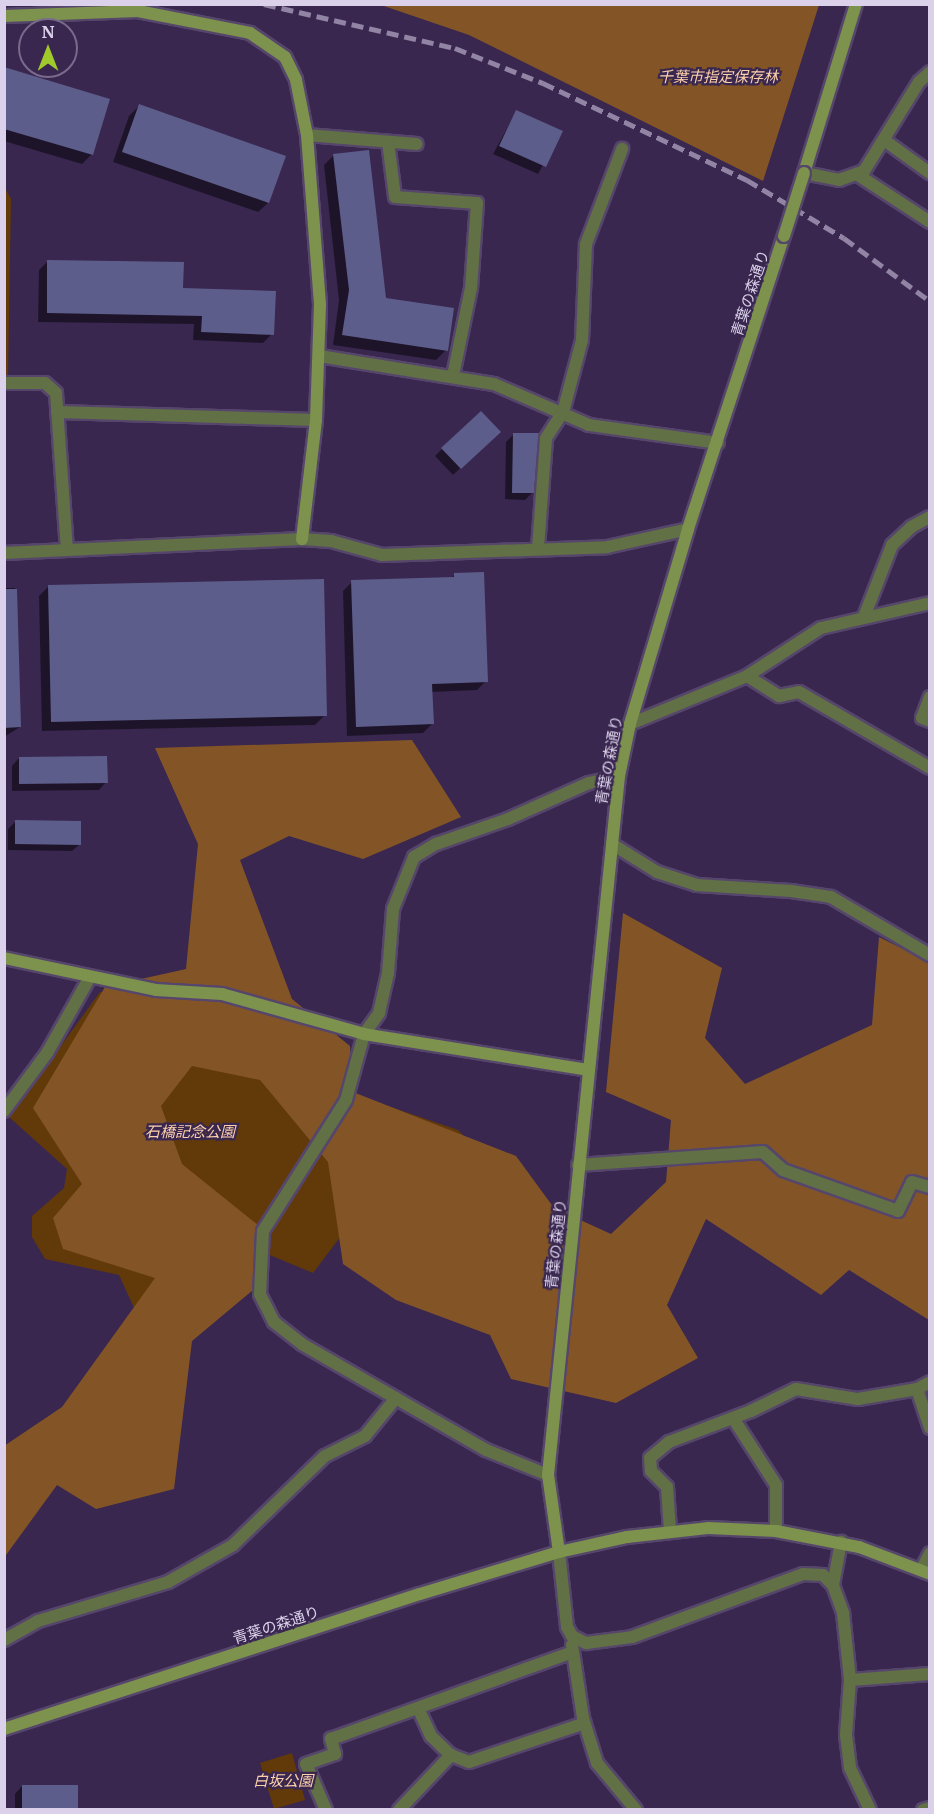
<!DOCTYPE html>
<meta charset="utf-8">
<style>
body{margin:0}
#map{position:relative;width:934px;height:1814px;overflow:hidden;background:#39274f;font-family:Merriweather,"Noto Sans JP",serif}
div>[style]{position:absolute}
.green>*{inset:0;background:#623909}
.forest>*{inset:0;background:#835526}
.shadow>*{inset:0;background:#0007}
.building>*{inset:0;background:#5d5d8b}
.roads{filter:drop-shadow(2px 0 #56466b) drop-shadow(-2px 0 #56466b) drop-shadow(0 2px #56466b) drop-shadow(0 -2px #56466b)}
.street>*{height:12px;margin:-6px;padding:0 6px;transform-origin:6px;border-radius:6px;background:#617045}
.secondary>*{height:12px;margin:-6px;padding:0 6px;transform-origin:6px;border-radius:6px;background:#7c924d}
.rail>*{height:4.5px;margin-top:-2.25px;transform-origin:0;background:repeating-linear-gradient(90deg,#9284a4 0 12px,transparent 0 18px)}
.bridges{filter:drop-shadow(2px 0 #56466b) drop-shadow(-2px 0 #56466b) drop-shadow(0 2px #56466b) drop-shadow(0 -2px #56466b)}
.secondary-bridge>*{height:12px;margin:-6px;padding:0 6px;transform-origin:6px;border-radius:6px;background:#7c924d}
span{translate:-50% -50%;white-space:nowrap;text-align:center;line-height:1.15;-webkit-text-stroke:4.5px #39274f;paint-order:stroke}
.park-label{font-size:15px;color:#fbd0aa;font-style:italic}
.street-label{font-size:15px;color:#dbd1ea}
.frame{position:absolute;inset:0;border:6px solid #dbd1ea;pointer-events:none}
.north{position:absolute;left:18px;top:18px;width:60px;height:60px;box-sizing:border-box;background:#39274f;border:2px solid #7a6b8d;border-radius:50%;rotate:0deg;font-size:16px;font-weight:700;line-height:24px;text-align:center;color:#dbd1ea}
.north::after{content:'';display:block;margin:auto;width:21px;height:27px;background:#a0c92c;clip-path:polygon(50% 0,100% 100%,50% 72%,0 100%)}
</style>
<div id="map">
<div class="green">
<i style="clip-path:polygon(5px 188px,11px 199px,8px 375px,5px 375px)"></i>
<i style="clip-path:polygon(100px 992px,137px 999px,338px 1089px,458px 1130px,545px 1221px,344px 1232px,313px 1273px,248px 1246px,135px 1310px,119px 1275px,45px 1259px,32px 1237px,32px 1216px,64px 1188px,67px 1169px,9px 1117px)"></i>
<i style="clip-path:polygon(292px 1753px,305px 1800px,274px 1809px,260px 1763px)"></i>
</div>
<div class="forest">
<i style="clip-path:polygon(381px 5px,819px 5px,763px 181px,469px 35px)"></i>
<i style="clip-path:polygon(412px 740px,461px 817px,363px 859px,289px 836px,240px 860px,292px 999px,350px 1046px,353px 1092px,516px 1156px,554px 1208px,611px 1234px,666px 1182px,671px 1120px,606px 1092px,623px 913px,722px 968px,705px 1038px,745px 1084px,872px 1025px,879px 937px,929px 962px,929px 1320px,849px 1270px,821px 1295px,706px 1219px,667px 1305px,698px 1358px,616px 1403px,511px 1379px,490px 1335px,396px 1300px,343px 1264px,328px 1162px,260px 1080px,192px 1066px,161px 1106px,182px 1164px,258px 1225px,253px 1290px,192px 1341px,174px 1489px,96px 1509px,57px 1485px,6px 1555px,4px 1446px,62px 1407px,155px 1278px,63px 1249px,53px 1218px,82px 1184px,33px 1108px,105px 987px,186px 969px,198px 844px,155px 748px)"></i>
</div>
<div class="shadow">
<i style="clip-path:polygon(4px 69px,92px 154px,82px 164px,4px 141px)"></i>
<i style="clip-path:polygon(139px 106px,268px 203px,258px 212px,113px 162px,129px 116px)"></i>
<i style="clip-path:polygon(516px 112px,561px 132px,538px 174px,493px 154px)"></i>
<i style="clip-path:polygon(334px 155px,385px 299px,446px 350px,436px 360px,333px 345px,339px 300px,324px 165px)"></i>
<i style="clip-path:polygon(48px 261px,182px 289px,272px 334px,263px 343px,193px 340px,194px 324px,38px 322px,39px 270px)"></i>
<i style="clip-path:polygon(498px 432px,453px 475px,435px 456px,442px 449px)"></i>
<i style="clip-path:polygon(514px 434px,532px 493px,525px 500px,505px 499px,506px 442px)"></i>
<i style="clip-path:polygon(455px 574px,486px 681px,477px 690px,431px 692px,432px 724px,423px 733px,347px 736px,343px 591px,352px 582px,451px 579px)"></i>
<i style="clip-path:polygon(49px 586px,325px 715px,315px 725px,42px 731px,39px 596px)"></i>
<i style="clip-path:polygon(4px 588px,15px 588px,20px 727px,4px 737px)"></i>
<i style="clip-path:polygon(19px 758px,106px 782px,99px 790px,12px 791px,12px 766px)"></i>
<i style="clip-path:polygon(16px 821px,80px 844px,72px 851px,8px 850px,8px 829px)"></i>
<i style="clip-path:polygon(22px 1786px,77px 1786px,77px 1810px,15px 1810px,15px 1794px)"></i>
</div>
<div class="building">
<i style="clip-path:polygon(4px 67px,110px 99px,93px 155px,4px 129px)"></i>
<i style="clip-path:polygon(139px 104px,286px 156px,269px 203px,122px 152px)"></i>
<i style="clip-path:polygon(516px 110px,563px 131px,546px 167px,499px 146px)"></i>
<i style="clip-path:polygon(369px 150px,386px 298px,454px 308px,448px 351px,342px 335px,349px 290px,333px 154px)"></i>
<i style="clip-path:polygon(47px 260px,184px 262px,183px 288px,276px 291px,274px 335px,201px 332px,202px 316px,47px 313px)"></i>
<i style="clip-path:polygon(481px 411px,501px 432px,461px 469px,441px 448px)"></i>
<i style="clip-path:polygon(513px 433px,539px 433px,534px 493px,512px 493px)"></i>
<i style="clip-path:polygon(484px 572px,488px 682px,432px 684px,434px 724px,356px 727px,351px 580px,454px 577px,454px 573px)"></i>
<i style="clip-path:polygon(324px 579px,327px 716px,51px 722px,48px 585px)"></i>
<i style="clip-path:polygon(4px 589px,17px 589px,21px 727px,4px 728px)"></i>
<i style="clip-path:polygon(107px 756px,108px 783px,19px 784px,19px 757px)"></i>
<i style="clip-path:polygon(15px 820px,81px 821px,81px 845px,15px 844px)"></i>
<i style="clip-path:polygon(22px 1785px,78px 1785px,78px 1809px,22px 1809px)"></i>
</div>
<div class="roads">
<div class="street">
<i style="left:307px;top:135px;width:110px;rotate:4.7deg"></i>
<i style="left:884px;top:140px;width:57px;rotate:35.7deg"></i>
<i style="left:388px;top:142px;width:55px;rotate:82.7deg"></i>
<i style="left:395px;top:197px;width:82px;rotate:4.2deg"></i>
<i style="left:477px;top:203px;width:85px;rotate:94deg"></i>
<i style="left:471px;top:288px;width:90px;rotate:101.6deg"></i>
<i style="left:804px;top:173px;width:36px;rotate:11deg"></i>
<i style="left:839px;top:180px;width:27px;rotate:-20deg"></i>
<i style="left:864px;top:171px;width:105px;rotate:-58.3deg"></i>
<i style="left:919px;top:82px;width:15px;rotate:-42deg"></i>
<i style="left:858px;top:175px;width:86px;rotate:33.1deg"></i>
<i style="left:319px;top:356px;width:177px;rotate:9.1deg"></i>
<i style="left:494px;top:384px;width:103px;rotate:23.3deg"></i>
<i style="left:589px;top:425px;width:130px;rotate:7.9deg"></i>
<i style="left:4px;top:383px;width:41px"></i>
<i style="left:45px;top:383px;width:15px;rotate:42deg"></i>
<i style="left:56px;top:393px;width:157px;rotate:86deg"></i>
<i style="left:57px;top:412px;width:259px;rotate:1.8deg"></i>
<i style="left:538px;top:548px;width:110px;rotate:-85.8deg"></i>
<i style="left:546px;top:438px;width:31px;rotate:-57deg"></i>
<i style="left:563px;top:412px;width:74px;rotate:-75.2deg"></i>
<i style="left:582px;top:340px;width:96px;rotate:-87.6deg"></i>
<i style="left:586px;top:244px;width:102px;rotate:-69.2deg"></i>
<i style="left:4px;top:553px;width:298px;rotate:-2.7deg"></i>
<i style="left:302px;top:539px;width:29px;rotate:4deg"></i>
<i style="left:331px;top:541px;width:53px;rotate:15.4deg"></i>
<i style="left:382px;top:555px;width:225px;rotate:-2deg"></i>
<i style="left:607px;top:547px;width:83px;rotate:-12.5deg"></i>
<i style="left:864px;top:617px;width:77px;rotate:-68.7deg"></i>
<i style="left:892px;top:545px;width:26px;rotate:-43deg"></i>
<i style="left:911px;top:527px;width:21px;rotate:-28deg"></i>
<i style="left:747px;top:676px;width:38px;rotate:32deg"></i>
<i style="left:779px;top:696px;width:20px;rotate:-11deg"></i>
<i style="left:799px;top:692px;width:151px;rotate:30.1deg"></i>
<i style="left:930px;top:697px;width:22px;rotate:111deg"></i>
<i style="left:922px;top:718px;width:9px;rotate:21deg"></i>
<i style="left:630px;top:724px;width:126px;rotate:-22.3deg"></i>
<i style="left:747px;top:676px;width:88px;rotate:-33deg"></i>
<i style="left:821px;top:628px;width:112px;rotate:-12.9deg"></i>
<i style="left:612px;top:844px;width:53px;rotate:31.9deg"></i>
<i style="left:657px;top:872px;width:42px;rotate:18deg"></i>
<i style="left:697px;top:885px;width:94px;rotate:3.7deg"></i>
<i style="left:791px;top:891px;width:40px;rotate:8.5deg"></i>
<i style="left:831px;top:897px;width:115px;rotate:30.4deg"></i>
<i style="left:4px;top:1111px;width:72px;rotate:-53.4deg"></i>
<i style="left:47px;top:1053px;width:87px;rotate:-60.5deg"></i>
<i style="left:578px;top:1165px;width:185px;rotate:-4deg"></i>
<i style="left:763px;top:1152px;width:27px;rotate:42deg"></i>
<i style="left:783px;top:1170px;width:122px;rotate:19.6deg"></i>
<i style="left:898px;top:1211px;width:32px;rotate:-64deg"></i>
<i style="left:912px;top:1182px;width:19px;rotate:16deg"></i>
<i style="left:917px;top:1389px;width:41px;rotate:71.6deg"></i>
<i style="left:733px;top:1418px;width:80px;rotate:57.3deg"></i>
<i style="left:776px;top:1485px;width:46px;rotate:90deg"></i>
<i style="left:548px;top:1475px;width:67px;rotate:-158deg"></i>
<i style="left:486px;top:1450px;width:212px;rotate:-150.1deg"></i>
<i style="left:302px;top:1344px;width:36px;rotate:-142deg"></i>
<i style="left:274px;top:1322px;width:31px;rotate:-117deg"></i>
<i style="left:260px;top:1294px;width:63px;rotate:-87.3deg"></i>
<i style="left:263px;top:1231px;width:155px;rotate:-57.6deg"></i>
<i style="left:346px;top:1100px;width:68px;rotate:-74.7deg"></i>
<i style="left:364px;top:1034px;width:26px;rotate:-54deg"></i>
<i style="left:379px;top:1013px;width:41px;rotate:-77.3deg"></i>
<i style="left:388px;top:973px;width:64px;rotate:-85.5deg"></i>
<i style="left:393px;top:909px;width:56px;rotate:-68deg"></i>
<i style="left:414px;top:857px;width:26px;rotate:-31deg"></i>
<i style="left:436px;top:844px;width:76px;rotate:-19.1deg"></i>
<i style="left:508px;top:819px;width:89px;rotate:-24deg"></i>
<i style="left:589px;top:783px;width:31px;rotate:-13deg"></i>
<i style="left:670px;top:1531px;width:44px;rotate:-93.9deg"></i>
<i style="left:667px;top:1487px;width:23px;rotate:-135deg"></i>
<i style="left:651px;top:1471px;width:13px;rotate:-94deg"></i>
<i style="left:650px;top:1458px;width:25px;rotate:-40deg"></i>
<i style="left:669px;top:1442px;width:88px;rotate:-20.7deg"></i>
<i style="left:751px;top:1411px;width:50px;rotate:-26.1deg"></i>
<i style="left:796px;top:1389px;width:63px;rotate:9.2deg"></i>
<i style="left:858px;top:1399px;width:60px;rotate:-9.6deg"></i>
<i style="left:917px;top:1389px;width:15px;rotate:-28deg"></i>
<i style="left:559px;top:1552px;width:75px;rotate:83.9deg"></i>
<i style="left:567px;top:1627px;width:10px;rotate:61deg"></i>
<i style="left:572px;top:1636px;width:16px;rotate:27deg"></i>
<i style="left:586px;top:1643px;width:46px;rotate:-7.4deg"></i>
<i style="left:632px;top:1637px;width:182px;rotate:-20.2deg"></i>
<i style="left:803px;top:1574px;width:20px;rotate:3deg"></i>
<i style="left:823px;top:1575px;width:14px;rotate:45deg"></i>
<i style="left:833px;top:1585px;width:30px;rotate:70deg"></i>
<i style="left:843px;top:1613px;width:67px;rotate:84deg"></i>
<i style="left:850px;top:1680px;width:55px;rotate:94.2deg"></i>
<i style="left:846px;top:1735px;width:33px;rotate:83deg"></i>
<i style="left:850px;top:1768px;width:47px;rotate:64.5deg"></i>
<i style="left:921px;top:1570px;width:19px;rotate:-62deg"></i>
<i style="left:833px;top:1585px;width:44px;rotate:-79.5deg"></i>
<i style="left:4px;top:1640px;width:39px;rotate:-29deg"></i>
<i style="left:38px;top:1621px;width:136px;rotate:-16.7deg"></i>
<i style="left:168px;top:1582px;width:75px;rotate:-29.6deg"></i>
<i style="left:233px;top:1545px;width:128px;rotate:-44.1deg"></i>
<i style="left:325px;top:1456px;width:45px;rotate:-26.6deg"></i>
<i style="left:365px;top:1436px;width:49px;rotate:-50.8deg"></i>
<i style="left:572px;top:1645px;width:74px;rotate:81.4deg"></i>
<i style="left:583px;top:1718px;width:47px;rotate:72.7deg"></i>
<i style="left:597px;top:1763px;width:61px;rotate:50.3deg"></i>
<i style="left:850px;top:1680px;width:80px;rotate:-4.3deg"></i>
<i style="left:418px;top:1708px;width:31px;rotate:65deg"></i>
<i style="left:431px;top:1736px;width:28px;rotate:44deg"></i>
<i style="left:451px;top:1755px;width:19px;rotate:21deg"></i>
<i style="left:469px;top:1762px;width:122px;rotate:-18.6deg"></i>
<i style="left:326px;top:1810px;width:50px;rotate:-113.5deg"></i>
<i style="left:306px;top:1764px;width:31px;rotate:-19deg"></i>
<i style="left:335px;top:1754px;width:16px;rotate:-105deg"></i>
<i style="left:331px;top:1739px;width:256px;rotate:-19.8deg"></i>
<i style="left:399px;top:1810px;width:76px;rotate:-46.6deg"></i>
<i style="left:923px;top:1810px;width:7px;rotate:-16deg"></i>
</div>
<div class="secondary">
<i style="left:4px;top:16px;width:134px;rotate:-2.1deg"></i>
<i style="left:138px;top:11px;width:114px;rotate:11.1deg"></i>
<i style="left:250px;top:33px;width:42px;rotate:34.4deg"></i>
<i style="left:285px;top:57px;width:25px;rotate:64deg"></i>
<i style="left:296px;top:80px;width:56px;rotate:78.7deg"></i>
<i style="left:307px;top:135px;width:170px;rotate:85.6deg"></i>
<i style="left:320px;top:305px;width:115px;rotate:92deg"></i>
<i style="left:316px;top:420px;width:120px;rotate:96.7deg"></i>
<i style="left:804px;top:173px;width:177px;rotate:-72.9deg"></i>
<i style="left:4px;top:958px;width:155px;rotate:11.9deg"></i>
<i style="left:156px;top:990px;width:66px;rotate:3.5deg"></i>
<i style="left:222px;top:994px;width:148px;rotate:15.7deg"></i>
<i style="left:364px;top:1034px;width:227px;rotate:9.1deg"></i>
<i style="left:559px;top:1552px;width:78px;rotate:-98.1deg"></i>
<i style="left:548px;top:1475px;width:703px;rotate:-84.2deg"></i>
<i style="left:619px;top:776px;width:53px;rotate:-78.1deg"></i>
<i style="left:630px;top:724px;width:203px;rotate:-73.4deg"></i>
<i style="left:688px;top:529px;width:308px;rotate:-71.9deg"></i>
<i style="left:4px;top:1729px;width:437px;rotate:-18deg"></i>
<i style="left:420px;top:1594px;width:145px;rotate:-16.8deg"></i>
<i style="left:559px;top:1552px;width:70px;rotate:-12.4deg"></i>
<i style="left:627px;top:1537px;width:81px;rotate:-6.3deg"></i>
<i style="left:708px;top:1528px;width:68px;rotate:2.5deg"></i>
<i style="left:776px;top:1531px;width:85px;rotate:10.9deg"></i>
<i style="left:859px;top:1547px;width:76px;rotate:20.8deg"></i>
</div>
</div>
<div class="rail">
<i style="left:264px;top:4px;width:196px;rotate:13deg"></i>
<i style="left:455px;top:48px;width:95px;rotate:21.7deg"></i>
<i style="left:543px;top:83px;width:226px;rotate:25.4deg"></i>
<i style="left:747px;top:180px;width:113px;rotate:30.9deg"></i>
<i style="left:844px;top:238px;width:107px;rotate:36.2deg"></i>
</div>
<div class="bridges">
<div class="secondary-bridge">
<i style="left:784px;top:236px;width:66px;rotate:-72.4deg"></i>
</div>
</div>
<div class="park-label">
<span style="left:718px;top:77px">千葉市指定保存林</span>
<span style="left:190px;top:1132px">石橋記念公園</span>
<span style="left:283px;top:1781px">白坂公園</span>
</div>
<div class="street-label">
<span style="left:750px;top:293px;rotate:-72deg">青葉の森通り</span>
<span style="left:609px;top:760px;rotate:-80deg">青葉の森通り</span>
<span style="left:556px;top:1244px;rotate:-84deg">青葉の森通り</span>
<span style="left:276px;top:1625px;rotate:-18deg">青葉の森通り</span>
</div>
<div class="frame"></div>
<div class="north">N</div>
</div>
